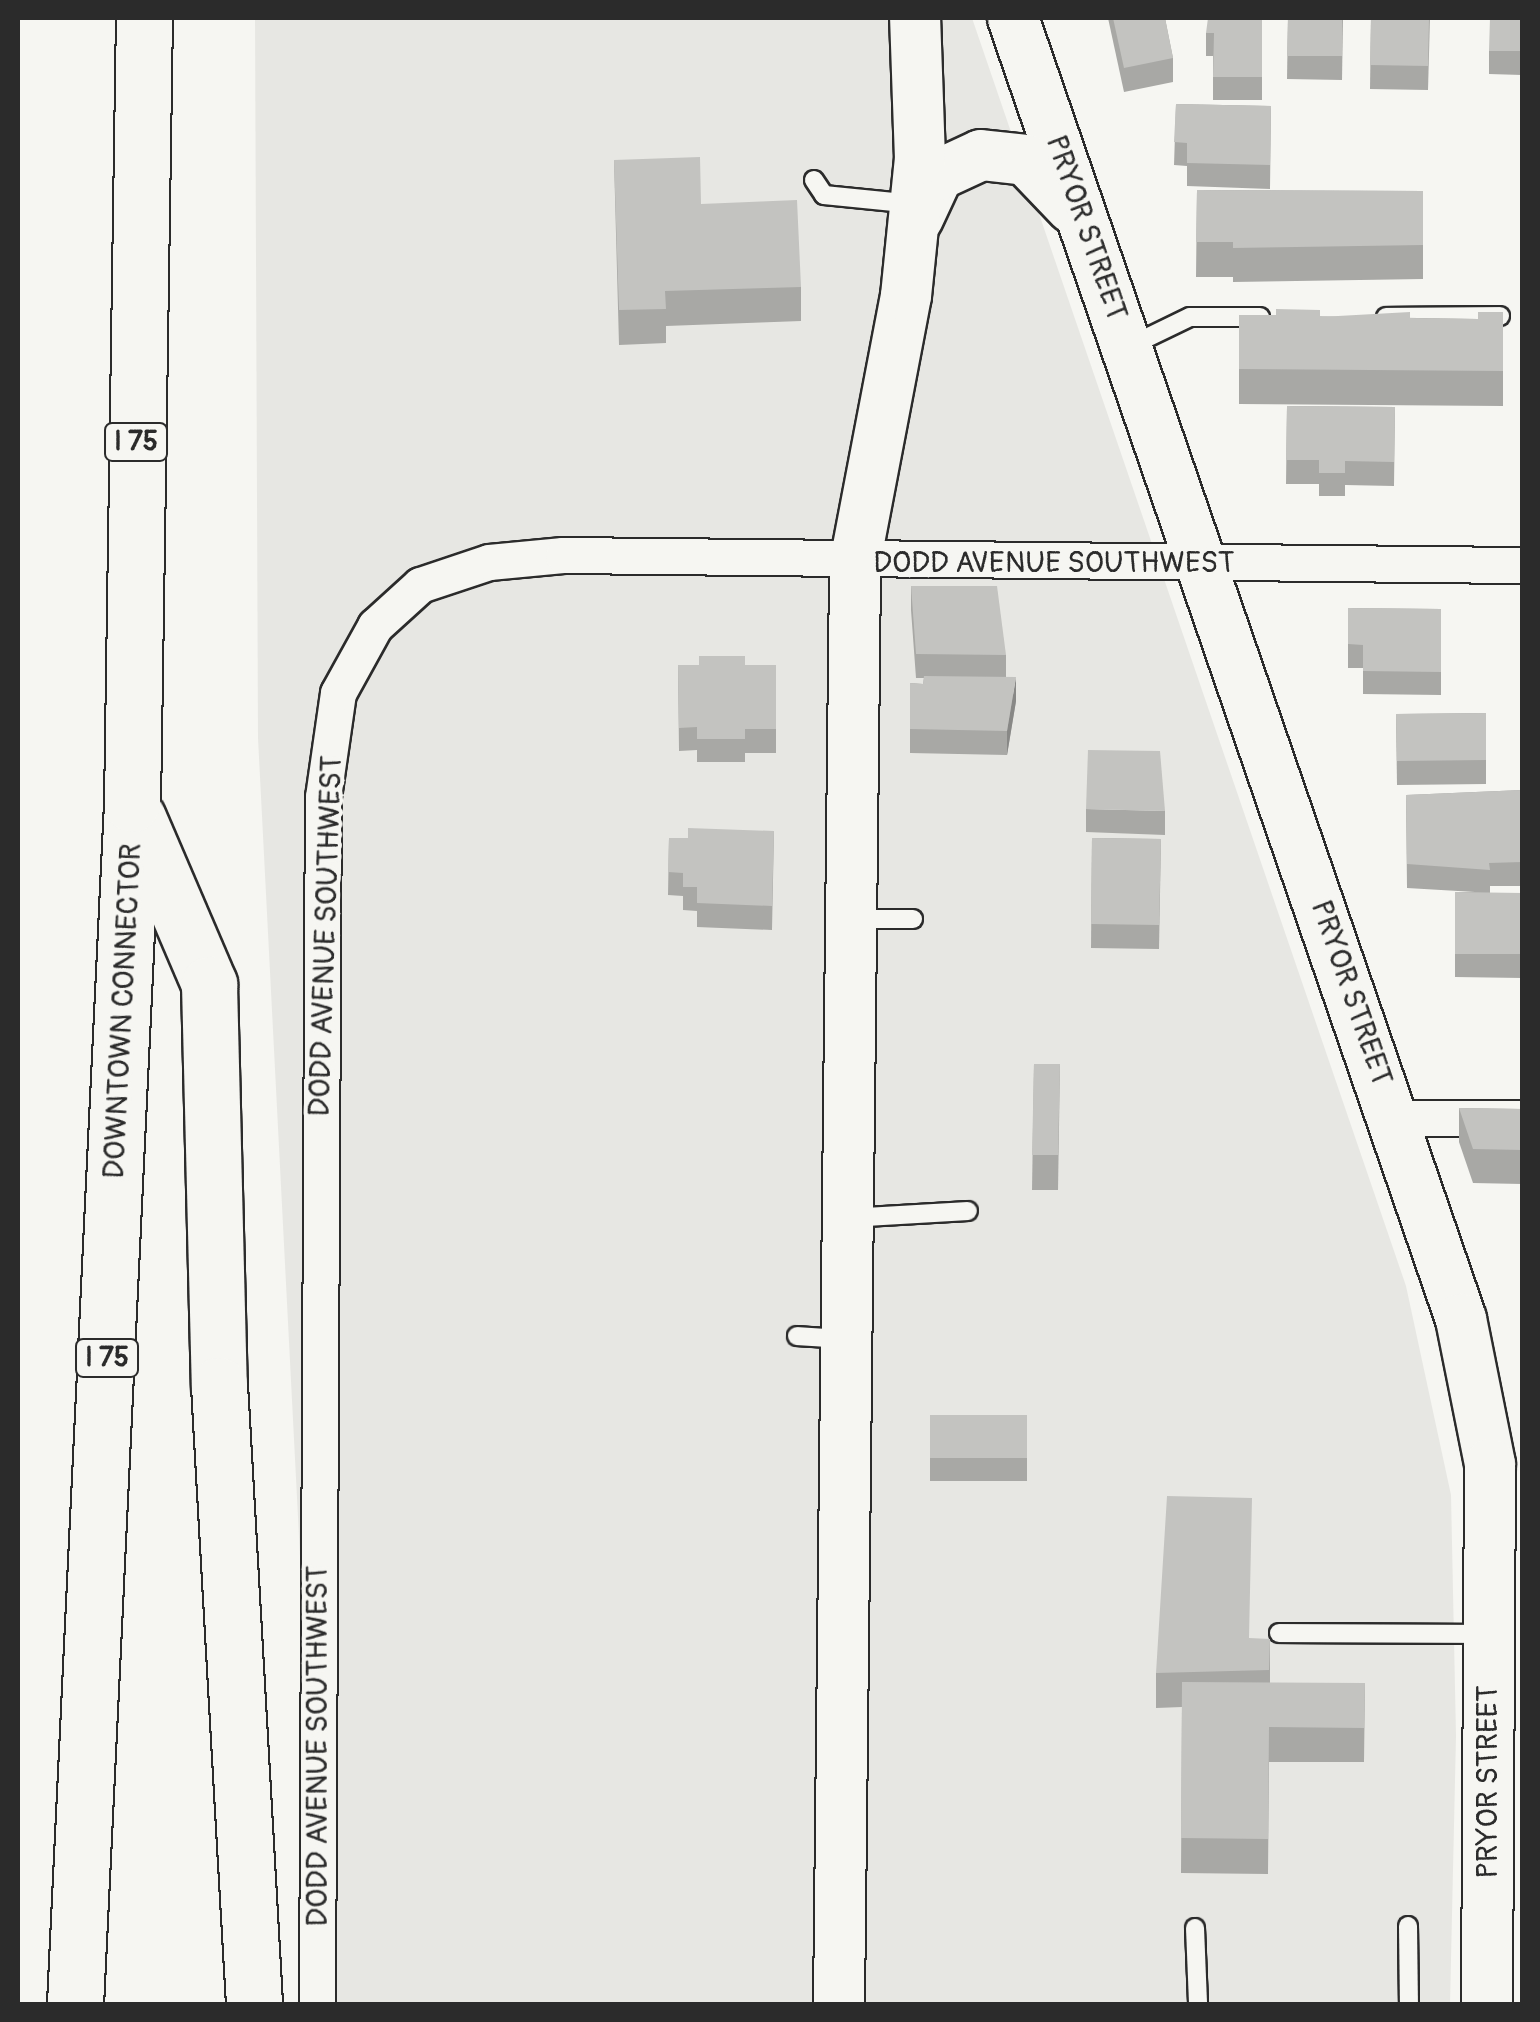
<!DOCTYPE html>
<style>
body{margin:0}
#map{position:relative;width:1540px;height:2022px;overflow:hidden;background:#f6f6f2;font-family:Pangolin,sans-serif}
div>[style]{position:absolute}
.built>*{inset:0;background:#e7e7e3}
.roads{filter:drop-shadow(2px 0 #2b2b2b) drop-shadow(-2px 0 #2b2b2b) drop-shadow(0 2px #2b2b2b) drop-shadow(0 -2px #2b2b2b)}
.lane>*{height:18px;margin:-9px;padding:0 9px;transform-origin:9px;border-radius:9px;background:#f6f6f2}
.street>*{height:35px;margin:-17.5px;padding:0 17.5px;transform-origin:17.5px;border-radius:17.5px;background:#f6f6f2}
.secondary>*{height:50px;margin:-25px;padding:0 25px;transform-origin:25px;border-radius:25px;background:#f6f6f2}
.highway>*{height:55px;margin:-27.5px;padding:0 27.5px;transform-origin:27.5px;border-radius:27.5px;background:#f6f6f2}
.wall>*{inset:0;background:#a8a8a5}
.shaded-wall>*{inset:0;background:#888886}
.building>*{inset:0;background:#c3c3c0}
span{translate:-50% -50%;white-space:nowrap;text-align:center;line-height:1.15;-webkit-text-stroke:8px #f6f6f2;paint-order:stroke}
.shield-label span{padding:2px 8px;background:#f6f6f2;border:2px solid;border-radius:8px;-webkit-text-stroke-width:0}
.shield-label{font-size:28px;color:#2b2b2b;font-weight:700}
.street-label{font-size:30px;color:#2b2b2b}
.frame{position:absolute;inset:0;border:20px solid #2b2b2b;pointer-events:none}
</style>
<div id="map">
<div class="built">
<i style="clip-path:polygon(255px 18px,972px 18px,1406px 1286px,1451px 1495px,1456px 1736px,1450px 2004px,323px 2004px,258px 738px)"></i>
</div>
<div class="roads">
<div class="lane">
<i style="left:814px;top:180px;width:18px;rotate:56deg"></i>
<i style="left:824px;top:195px;width:90px;rotate:5.7deg"></i>
<i style="left:1386px;top:317px;width:114px;rotate:-0.5deg"></i>
<i style="left:1128px;top:347px;width:69px;rotate:-25.8deg"></i>
<i style="left:1190px;top:317px;width:70px"></i>
<i style="left:853px;top:919px;width:60px"></i>
<i style="left:849px;top:1218px;width:119px;rotate:-3.4deg"></i>
<i style="left:797px;top:1336px;width:47px;rotate:3.7deg"></i>
<i style="left:1279px;top:1633px;width:205px;rotate:0.3deg"></i>
<i style="left:1408px;top:1926px;width:78px;rotate:89.3deg"></i>
<i style="left:1195px;top:1928px;width:76px;rotate:87.7deg"></i>
</div>
<div class="street">
<i style="left:1394px;top:1118px;width:128px"></i>
<i style="left:317px;top:2004px;width:1207px;rotate:-89.72deg"></i>
<i style="left:323px;top:797px;width:105px;rotate:-81.8deg"></i>
<i style="left:338px;top:693px;width:77px;rotate:-61.1deg"></i>
<i style="left:375px;top:626px;width:61px;rotate:-42.3deg"></i>
<i style="left:420px;top:585px;width:73px;rotate:-18.4deg"></i>
<i style="left:489px;top:562px;width:74px;rotate:-5.4deg"></i>
<i style="left:563px;top:555px;width:959px;rotate:0.6deg"></i>
</div>
<div class="secondary">
<i style="left:1013px;top:18px;width:1376px;rotate:71deg"></i>
<i style="left:1461px;top:1319px;width:148px;rotate:78.7deg"></i>
<i style="left:1490px;top:1464px;width:540px;rotate:90.32deg"></i>
<i style="left:918px;top:218px;width:47px;rotate:-65.1deg"></i>
<i style="left:938px;top:175px;width:47px;rotate:-24.9deg"></i>
<i style="left:981px;top:155px;width:45px;rotate:6.3deg"></i>
<i style="left:1026px;top:160px;width:66px;rotate:46.2deg"></i>
<i style="left:839px;top:2004px;width:1441px;rotate:-89.36deg"></i>
<i style="left:855px;top:563px;width:272px;rotate:-79.2deg"></i>
<i style="left:906px;top:296px;width:138px;rotate:-84.2deg"></i>
<i style="left:920px;top:159px;width:141px;rotate:-92deg"></i>
</div>
<div class="highway">
<i style="left:138px;top:818px;width:181px;rotate:66.8deg"></i>
<i style="left:209px;top:984px;width:401px;rotate:88.6deg"></i>
<i style="left:219px;top:1385px;width:620px;rotate:86.76deg"></i>
<i style="left:75px;top:2004px;width:1201px;rotate:-87.28deg"></i>
<i style="left:132px;top:804px;width:786px;rotate:-89.13deg"></i>
</div>
</div>
<div class="wall">
<i style="clip-path:polygon(1108px 18px,1165px 18px,1173px 58px,1173px 82px,1124px 92px)"></i>
<i style="clip-path:polygon(1262px 18px,1262px 100px,1213px 100px,1213px 56px,1206px 56px,1206px 33px)"></i>
<i style="clip-path:polygon(1288px 18px,1343px 18px,1342px 80px,1287px 79px)"></i>
<i style="clip-path:polygon(1371px 18px,1430px 18px,1428px 90px,1370px 89px)"></i>
<i style="clip-path:polygon(1522px 18px,1522px 75px,1489px 74px,1489px 51px)"></i>
<i style="clip-path:polygon(1176px 104px,1271px 106px,1270px 189px,1187px 186px,1187px 166px,1174px 165px)"></i>
<i style="clip-path:polygon(614px 160px,701px 204px,801px 287px,801px 321px,666px 326px,666px 343px,619px 345px)"></i>
<i style="clip-path:polygon(1197px 190px,1423px 191px,1423px 279px,1233px 282px,1233px 277px,1196px 277px)"></i>
<i style="clip-path:polygon(1503px 312px,1503px 406px,1239px 404px,1239px 315px,1478px 319px)"></i>
<i style="clip-path:polygon(1287px 406px,1395px 407px,1394px 486px,1345px 485px,1345px 496px,1319px 496px,1319px 484px,1286px 484px)"></i>
<i style="clip-path:polygon(911px 586px,1006px 655px,1006px 677px,1016px 701px,1007px 755px,910px 753px,910px 683px,923px 684px,924px 678px,916px 678px,911px 610px)"></i>
<i style="clip-path:polygon(1348px 608px,1441px 609px,1441px 695px,1363px 694px,1363px 668px,1348px 668px)"></i>
<i style="clip-path:polygon(678px 665px,776px 665px,776px 753px,745px 753px,745px 762px,697px 762px,697px 750px,679px 751px)"></i>
<i style="clip-path:polygon(1486px 713px,1486px 784px,1397px 785px,1396px 714px)"></i>
<i style="clip-path:polygon(1522px 790px,1522px 886px,1490px 886px,1490px 893px,1522px 893px,1522px 978px,1455px 977px,1455px 892px,1475px 892px,1407px 888px,1406px 795px)"></i>
<i style="clip-path:polygon(1086px 809px,1165px 811px,1165px 835px,1086px 832px)"></i>
<i style="clip-path:polygon(774px 831px,772px 930px,697px 927px,697px 911px,683px 910px,683px 896px,668px 895px,669px 838px,688px 838px)"></i>
<i style="clip-path:polygon(1092px 838px,1161px 839px,1159px 949px,1091px 948px)"></i>
<i style="clip-path:polygon(1034px 1064px,1060px 1064px,1058px 1190px,1032px 1190px)"></i>
<i style="clip-path:polygon(1459px 1108px,1522px 1109px,1522px 1184px,1473px 1183px,1459px 1142px)"></i>
<i style="clip-path:polygon(930px 1415px,1027px 1415px,1027px 1481px,930px 1481px)"></i>
<i style="clip-path:polygon(1270px 1639px,1270px 1683px,1365px 1683px,1364px 1762px,1269px 1762px,1268px 1874px,1181px 1873px,1182px 1707px,1156px 1708px,1156px 1673px)"></i>
</div>
<div class="shaded-wall">
<i style="clip-path:polygon(1016px 677px,1016px 701px,1007px 755px,1007px 731px)"></i>
</div>
<div class="building">
<i style="clip-path:polygon(1113px 18px,1165px 18px,1173px 58px,1124px 68px)"></i>
<i style="clip-path:polygon(1208px 18px,1262px 18px,1262px 77px,1213px 77px,1214px 33px,1206px 33px)"></i>
<i style="clip-path:polygon(1288px 18px,1342px 18px,1342px 56px,1287px 56px)"></i>
<i style="clip-path:polygon(1371px 18px,1429px 18px,1428px 66px,1370px 65px)"></i>
<i style="clip-path:polygon(1490px 18px,1522px 18px,1522px 51px,1489px 51px)"></i>
<i style="clip-path:polygon(1176px 104px,1271px 106px,1270px 165px,1187px 163px,1187px 143px,1174px 142px)"></i>
<i style="clip-path:polygon(700px 157px,701px 204px,797px 200px,801px 287px,665px 291px,666px 309px,619px 310px,614px 160px)"></i>
<i style="clip-path:polygon(1197px 190px,1423px 191px,1423px 245px,1233px 248px,1233px 242px,1196px 242px)"></i>
<i style="clip-path:polygon(1276px 309px,1320px 310px,1320px 317px,1410px 312px,1410px 318px,1478px 319px,1478px 312px,1503px 312px,1503px 371px,1239px 369px,1239px 315px,1276px 315px)"></i>
<i style="clip-path:polygon(1287px 406px,1395px 407px,1394px 462px,1345px 461px,1345px 473px,1319px 473px,1319px 460px,1286px 460px)"></i>
<i style="clip-path:polygon(911px 586px,997px 586px,1006px 655px,916px 654px)"></i>
<i style="clip-path:polygon(1348px 608px,1441px 609px,1441px 672px,1363px 671px,1363px 645px,1348px 644px)"></i>
<i style="clip-path:polygon(699px 656px,745px 656px,745px 665px,776px 665px,776px 729px,745px 729px,745px 739px,697px 739px,697px 727px,679px 728px,678px 665px,699px 665px)"></i>
<i style="clip-path:polygon(924px 676px,1016px 677px,1007px 731px,910px 729px,910px 683px,923px 684px)"></i>
<i style="clip-path:polygon(1486px 713px,1486px 760px,1397px 761px,1396px 714px)"></i>
<i style="clip-path:polygon(1088px 750px,1160px 751px,1165px 811px,1086px 809px)"></i>
<i style="clip-path:polygon(1522px 790px,1522px 862px,1489px 863px,1490px 870px,1407px 864px,1406px 795px)"></i>
<i style="clip-path:polygon(688px 828px,774px 831px,772px 906px,697px 903px,697px 887px,683px 887px,683px 873px,668px 872px,669px 838px,688px 838px)"></i>
<i style="clip-path:polygon(1092px 838px,1161px 839px,1159px 925px,1091px 924px)"></i>
<i style="clip-path:polygon(1455px 892px,1522px 893px,1522px 954px,1455px 954px)"></i>
<i style="clip-path:polygon(1034px 1064px,1060px 1064px,1058px 1155px,1032px 1155px)"></i>
<i style="clip-path:polygon(1459px 1108px,1522px 1109px,1522px 1150px,1473px 1149px)"></i>
<i style="clip-path:polygon(930px 1415px,1027px 1415px,1027px 1458px,930px 1458px)"></i>
<i style="clip-path:polygon(1167px 1496px,1252px 1498px,1249px 1638px,1270px 1639px,1269px 1670px,1156px 1673px)"></i>
<i style="clip-path:polygon(1182px 1682px,1365px 1683px,1364px 1728px,1269px 1727px,1268px 1839px,1181px 1838px)"></i>
</div>
<div class="shield-label">
<span style="left:136px;top:442px">I 75</span>
<span style="left:107px;top:1358px">I 75</span>
</div>
<div class="street-label">
<span style="left:1086px;top:228px;rotate:71deg">PRYOR STREET</span>
<span style="left:1054px;top:563px">DODD AVENUE SOUTHWEST</span>
<span style="left:326px;top:936px;rotate:-88deg">DODD AVENUE SOUTHWEST</span>
<span style="left:1351px;top:993px;rotate:71deg">PRYOR STREET</span>
<span style="left:123px;top:1011px;rotate:-87deg">DOWNTOWN CONNECTOR</span>
<span style="left:318px;top:1746px;rotate:-90deg">DODD AVENUE SOUTHWEST</span>
<span style="left:1488px;top:1782px;rotate:-90deg">PRYOR STREET</span>
</div>
<div class="frame"></div>
</div>
